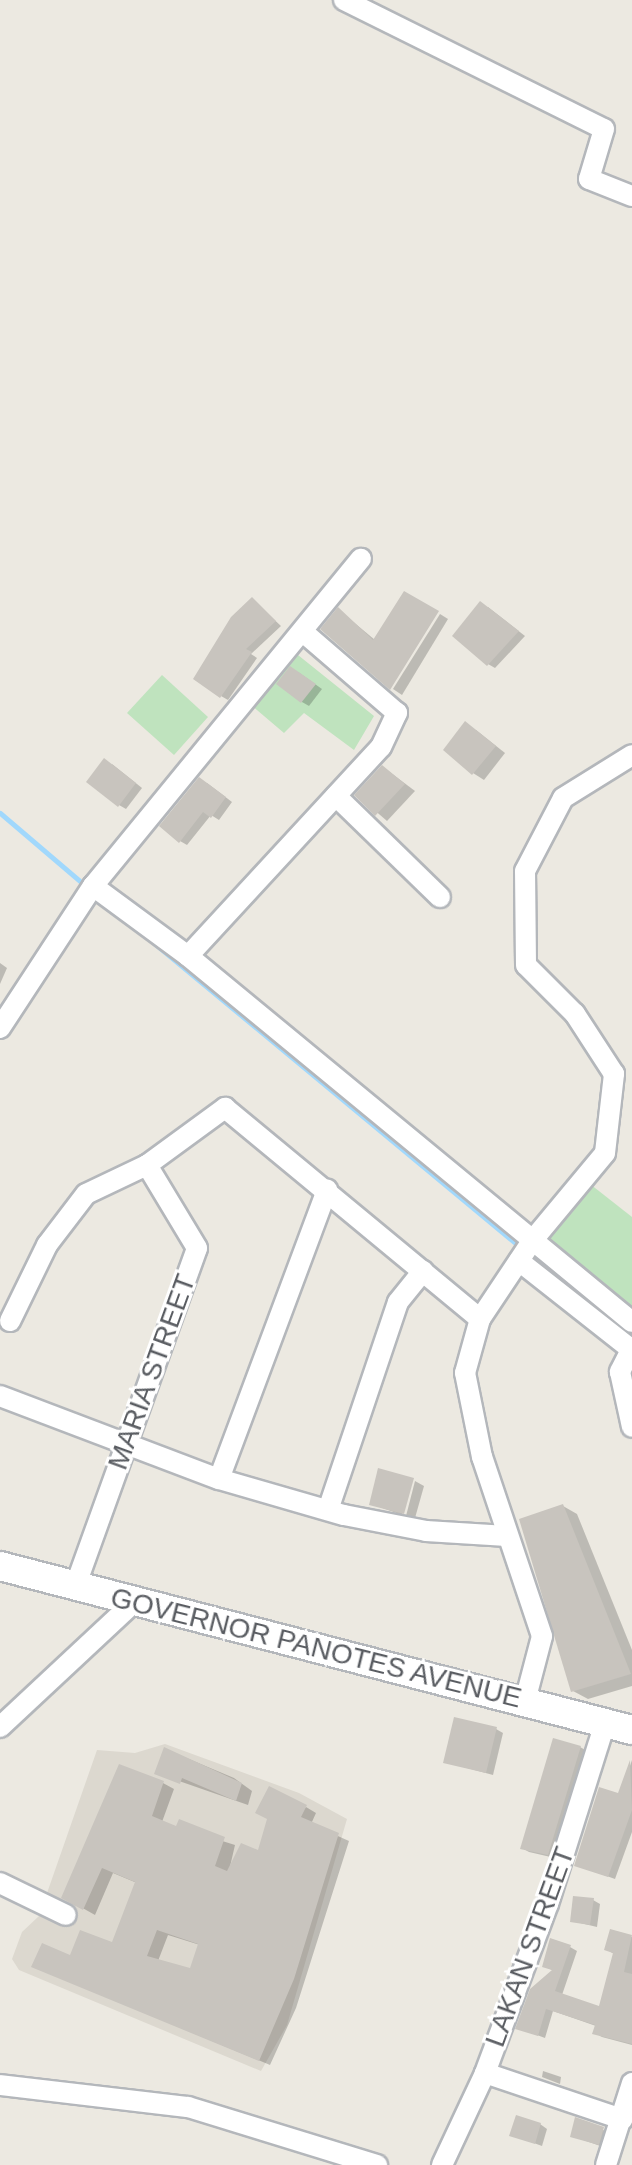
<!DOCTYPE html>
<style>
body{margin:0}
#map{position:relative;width:632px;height:2165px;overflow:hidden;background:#ece9e1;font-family:Arial,sans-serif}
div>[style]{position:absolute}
.education>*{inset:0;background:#dcd8cf}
.green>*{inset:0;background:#bfe3be}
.shadow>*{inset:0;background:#0003}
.stream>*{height:5px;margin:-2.5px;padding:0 2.5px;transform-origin:2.5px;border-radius:2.5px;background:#a1d8fc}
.building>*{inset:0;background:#c8c4be}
.roads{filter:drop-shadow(2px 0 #b4b7bb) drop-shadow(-2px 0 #b4b7bb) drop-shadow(0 2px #b4b7bb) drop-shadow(0 -2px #b4b7bb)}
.minor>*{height:20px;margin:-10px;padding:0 10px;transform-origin:10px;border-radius:10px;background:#fff}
.secondary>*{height:28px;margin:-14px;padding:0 14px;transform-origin:14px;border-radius:14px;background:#fff}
span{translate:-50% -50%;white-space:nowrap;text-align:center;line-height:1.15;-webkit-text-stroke:6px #fff;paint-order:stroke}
.street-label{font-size:28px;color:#5a5d62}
</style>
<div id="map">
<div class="education">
<i style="clip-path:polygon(165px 1744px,299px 1793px,347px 1819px,287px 2025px,261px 2071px,19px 1970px,12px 1959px,22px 1932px,39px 1916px,97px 1750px,135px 1753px)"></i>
</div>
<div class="green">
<i style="clip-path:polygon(293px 651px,374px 716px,354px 750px,304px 713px,284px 733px,250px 704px)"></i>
<i style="clip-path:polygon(162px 675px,208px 717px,174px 755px,127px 713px)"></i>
<i style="clip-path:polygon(590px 1184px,632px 1217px,632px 1311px,544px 1242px)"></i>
</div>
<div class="shadow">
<i style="clip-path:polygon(252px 599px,281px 626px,251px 654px,257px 658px,228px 700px,221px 696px)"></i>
<i style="clip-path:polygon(488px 607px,525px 636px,495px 668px,488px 664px)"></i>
<i style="clip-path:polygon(339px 610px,375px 640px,390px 687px)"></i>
<i style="clip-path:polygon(440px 614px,448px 619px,402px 695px,393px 689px)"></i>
<i style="clip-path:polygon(298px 672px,322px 689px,309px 706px,302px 702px)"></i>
<i style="clip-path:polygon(476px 730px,505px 753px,484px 780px,473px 773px)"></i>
<i style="clip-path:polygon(112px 764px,142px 788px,126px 809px,119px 805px)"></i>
<i style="clip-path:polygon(383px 767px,415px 791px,387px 821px,357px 795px)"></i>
<i style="clip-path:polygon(207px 783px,232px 802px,219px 820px,211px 815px,187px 845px,180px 841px)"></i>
<i style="clip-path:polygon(0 963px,7px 968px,0 984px)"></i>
<i style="clip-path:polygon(412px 1480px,402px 1515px,371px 1504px)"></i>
<i style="clip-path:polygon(415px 1481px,424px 1486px,415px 1518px,406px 1516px)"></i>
<i style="clip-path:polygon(563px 1506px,577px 1514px,632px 1650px,632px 1686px,588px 1699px,573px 1691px)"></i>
<i style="clip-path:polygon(496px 1729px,503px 1733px,493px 1775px,445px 1762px)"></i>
<i style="clip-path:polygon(580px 1747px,587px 1751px,555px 1858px,529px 1852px,522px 1848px)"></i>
<i style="clip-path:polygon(165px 1749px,234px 1778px,252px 1791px,248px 1805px,156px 1773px)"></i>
<i style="clip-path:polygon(632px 1760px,632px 1832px,615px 1879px,576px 1865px,620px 1796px)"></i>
<i style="clip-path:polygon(evenodd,163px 1783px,174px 1789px,162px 1822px,235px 1845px,229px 1871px,259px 1853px,306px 1807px,316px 1813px,311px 1824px,349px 1841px,296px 2008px,270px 2065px,34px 1967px,113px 1945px,137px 1883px,113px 1873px,95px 1915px,63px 1897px,163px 1783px,168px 1935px,200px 1945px,191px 1971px,158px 1961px,168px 1935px)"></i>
<i style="clip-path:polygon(593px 1900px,600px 1904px,597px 1927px,572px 1921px)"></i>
<i style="clip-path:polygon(612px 1931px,632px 1937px,632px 2045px,602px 2037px,595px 2033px,596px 2026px,553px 2011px,545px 2038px,518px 2028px,554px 1971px,544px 1966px,570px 1947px,577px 1951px,562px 1995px,601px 2008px,614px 1954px,606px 1949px)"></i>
<i style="clip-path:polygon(543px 2071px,561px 2077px,560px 2084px,542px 2077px)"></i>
<i style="clip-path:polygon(576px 2120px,611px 2133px,606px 2148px,572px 2136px)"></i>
<i style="clip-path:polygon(540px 2124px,547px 2129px,542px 2146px,512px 2135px)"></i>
</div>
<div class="stream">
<i style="left:0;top:813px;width:105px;rotate:40.4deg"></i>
<i style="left:154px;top:943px;width:478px;rotate:39.7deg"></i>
<i style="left:535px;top:1258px;width:99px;rotate:38deg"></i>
</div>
<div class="building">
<i style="clip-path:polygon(404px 591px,439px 611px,390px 690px,320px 629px,338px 607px,373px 640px)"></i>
<i style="clip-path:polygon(252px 597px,276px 621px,246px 649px,252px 652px,220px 698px,193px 679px,231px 617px)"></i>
<i style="clip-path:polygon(480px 601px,519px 631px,487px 666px,452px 636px)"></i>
<i style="clip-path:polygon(290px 666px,316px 684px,301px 703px,276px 684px)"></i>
<i style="clip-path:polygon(465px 721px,496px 746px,472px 775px,443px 750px)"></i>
<i style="clip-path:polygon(104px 758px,136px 783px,118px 807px,86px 782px)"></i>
<i style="clip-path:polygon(382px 765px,405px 784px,375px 816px,354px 795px)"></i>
<i style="clip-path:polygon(199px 777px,226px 797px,211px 818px,203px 812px,179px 843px,159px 826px)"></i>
<i style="clip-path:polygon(378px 1468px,414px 1478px,404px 1514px,369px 1505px)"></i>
<i style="clip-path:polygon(563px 1504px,631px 1674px,571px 1692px,519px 1519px)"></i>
<i style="clip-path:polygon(454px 1717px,497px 1727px,486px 1773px,443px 1763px)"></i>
<i style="clip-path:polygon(553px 1738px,581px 1746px,548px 1855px,520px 1849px)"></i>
<i style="clip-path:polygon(164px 1747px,242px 1783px,236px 1801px,182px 1778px,180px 1784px,154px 1774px)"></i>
<i style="clip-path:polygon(630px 1760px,632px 1810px,608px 1877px,574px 1866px,599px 1787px,618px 1793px)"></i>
<i style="clip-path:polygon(evenodd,119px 1764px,164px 1781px,152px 1816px,176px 1826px,179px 1819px,225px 1837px,215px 1866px,227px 1871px,241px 1843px,258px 1850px,267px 1819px,255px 1813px,269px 1786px,307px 1805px,301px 1817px,339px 1833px,294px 1979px,259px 2061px,31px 1967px,42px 1943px,70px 1955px,80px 1930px,112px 1942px,135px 1882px,102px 1868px,83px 1910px,61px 1898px,119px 1764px,157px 1930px,198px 1944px,190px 1968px,147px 1956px,157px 1930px)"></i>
<i style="clip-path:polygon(573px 1896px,594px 1898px,590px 1925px,570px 1922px)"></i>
<i style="clip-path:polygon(610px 1929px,632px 1935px,624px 1972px,632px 1974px,632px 2044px,592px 2034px,595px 2025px,546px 2009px,538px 2036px,515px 2029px,530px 1989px,552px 1970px,542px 1967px,550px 1938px,571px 1945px,555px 1991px,599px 2006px,613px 1953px,604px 1950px)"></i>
<i style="clip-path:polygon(516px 2115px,541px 2123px,535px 2144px,509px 2136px)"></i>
<i style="clip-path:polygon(575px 2117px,604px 2127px,599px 2145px,570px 2137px)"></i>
</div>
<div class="roads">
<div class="minor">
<i style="left:344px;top:0;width:290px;rotate:26.4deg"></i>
<i style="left:604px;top:129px;width:52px;rotate:106.7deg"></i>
<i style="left:589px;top:179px;width:46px;rotate:21.6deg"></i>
<i style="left:336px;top:796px;width:145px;rotate:44.2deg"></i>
<i style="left:93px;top:886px;width:118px;rotate:36.4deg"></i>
<i style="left:188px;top:956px;width:575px;rotate:39.5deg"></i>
<i style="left:188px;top:956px;width:284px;rotate:-47.3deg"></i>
<i style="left:381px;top:747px;width:38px;rotate:-65deg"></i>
<i style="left:397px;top:713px;width:125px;rotate:-139.2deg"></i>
<i style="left:0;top:1028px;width:170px;rotate:-56.8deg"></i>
<i style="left:93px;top:886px;width:423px;rotate:-50.7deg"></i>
<i style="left:519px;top:1261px;width:142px;rotate:38.2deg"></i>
<i style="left:10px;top:1321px;width:85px;rotate:-64deg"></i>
<i style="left:47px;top:1245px;width:64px;rotate:-52.6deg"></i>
<i style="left:86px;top:1194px;width:68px;rotate:-25.4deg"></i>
<i style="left:147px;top:1165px;width:97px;rotate:-36.2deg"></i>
<i style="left:225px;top:1108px;width:331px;rotate:39.6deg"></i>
<i style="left:632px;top:1348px;width:27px;rotate:117deg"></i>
<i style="left:620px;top:1372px;width:56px;rotate:77.7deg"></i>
<i style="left:0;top:1396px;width:234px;rotate:20.8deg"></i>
<i style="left:219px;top:1479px;width:130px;rotate:16.1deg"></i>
<i style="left:344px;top:1515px;width:84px;rotate:11deg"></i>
<i style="left:426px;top:1531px;width:81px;rotate:3.5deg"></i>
<i style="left:219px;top:1479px;width:309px;rotate:-69.5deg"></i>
<i style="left:328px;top:1510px;width:219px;rotate:-71.4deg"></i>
<i style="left:398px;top:1302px;width:40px;rotate:-51deg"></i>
<i style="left:75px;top:1587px;width:360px;rotate:-70.2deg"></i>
<i style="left:197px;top:1248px;width:97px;rotate:-121.1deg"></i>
<i style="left:525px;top:1701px;width:67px;rotate:-75.3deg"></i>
<i style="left:542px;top:1636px;width:189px;rotate:-108.5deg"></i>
<i style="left:482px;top:1457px;width:86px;rotate:-101.4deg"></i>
<i style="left:465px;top:1373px;width:56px;rotate:-74.5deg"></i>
<i style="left:480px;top:1319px;width:94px;rotate:-56.3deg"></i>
<i style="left:532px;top:1241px;width:114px;rotate:-50.3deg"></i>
<i style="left:605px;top:1153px;width:80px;rotate:-83.5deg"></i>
<i style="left:614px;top:1074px;width:72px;rotate:-123deg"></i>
<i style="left:575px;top:1014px;width:69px;rotate:-135deg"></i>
<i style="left:526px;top:965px;width:94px;rotate:-90.6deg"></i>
<i style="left:525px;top:871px;width:82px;rotate:-62.5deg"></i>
<i style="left:563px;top:798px;width:81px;rotate:-31.9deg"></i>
<i style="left:0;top:1727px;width:183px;rotate:-43deg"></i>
<i style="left:0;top:1883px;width:73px;rotate:25.9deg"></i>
<i style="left:485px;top:2073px;width:145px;rotate:18.6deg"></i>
<i style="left:0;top:2085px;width:189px;rotate:6.7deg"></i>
<i style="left:188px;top:2107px;width:198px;rotate:17.1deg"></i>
<i style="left:442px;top:2165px;width:102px;rotate:-64.9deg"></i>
<i style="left:485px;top:2073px;width:180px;rotate:-69.6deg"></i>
<i style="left:548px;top:1904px;width:190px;rotate:-72.5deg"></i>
<i style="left:606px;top:2165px;width:86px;rotate:-72.4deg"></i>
</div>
<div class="secondary">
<i style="left:0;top:1566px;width:653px;rotate:14.55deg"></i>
</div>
</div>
<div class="street-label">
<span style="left:152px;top:1372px;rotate:-70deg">MARIA STREET</span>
<span style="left:316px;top:1648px;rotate:14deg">GOVERNOR PANOTES AVENUE</span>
<span style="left:530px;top:1947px;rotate:-70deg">LAKAN STREET</span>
</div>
</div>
